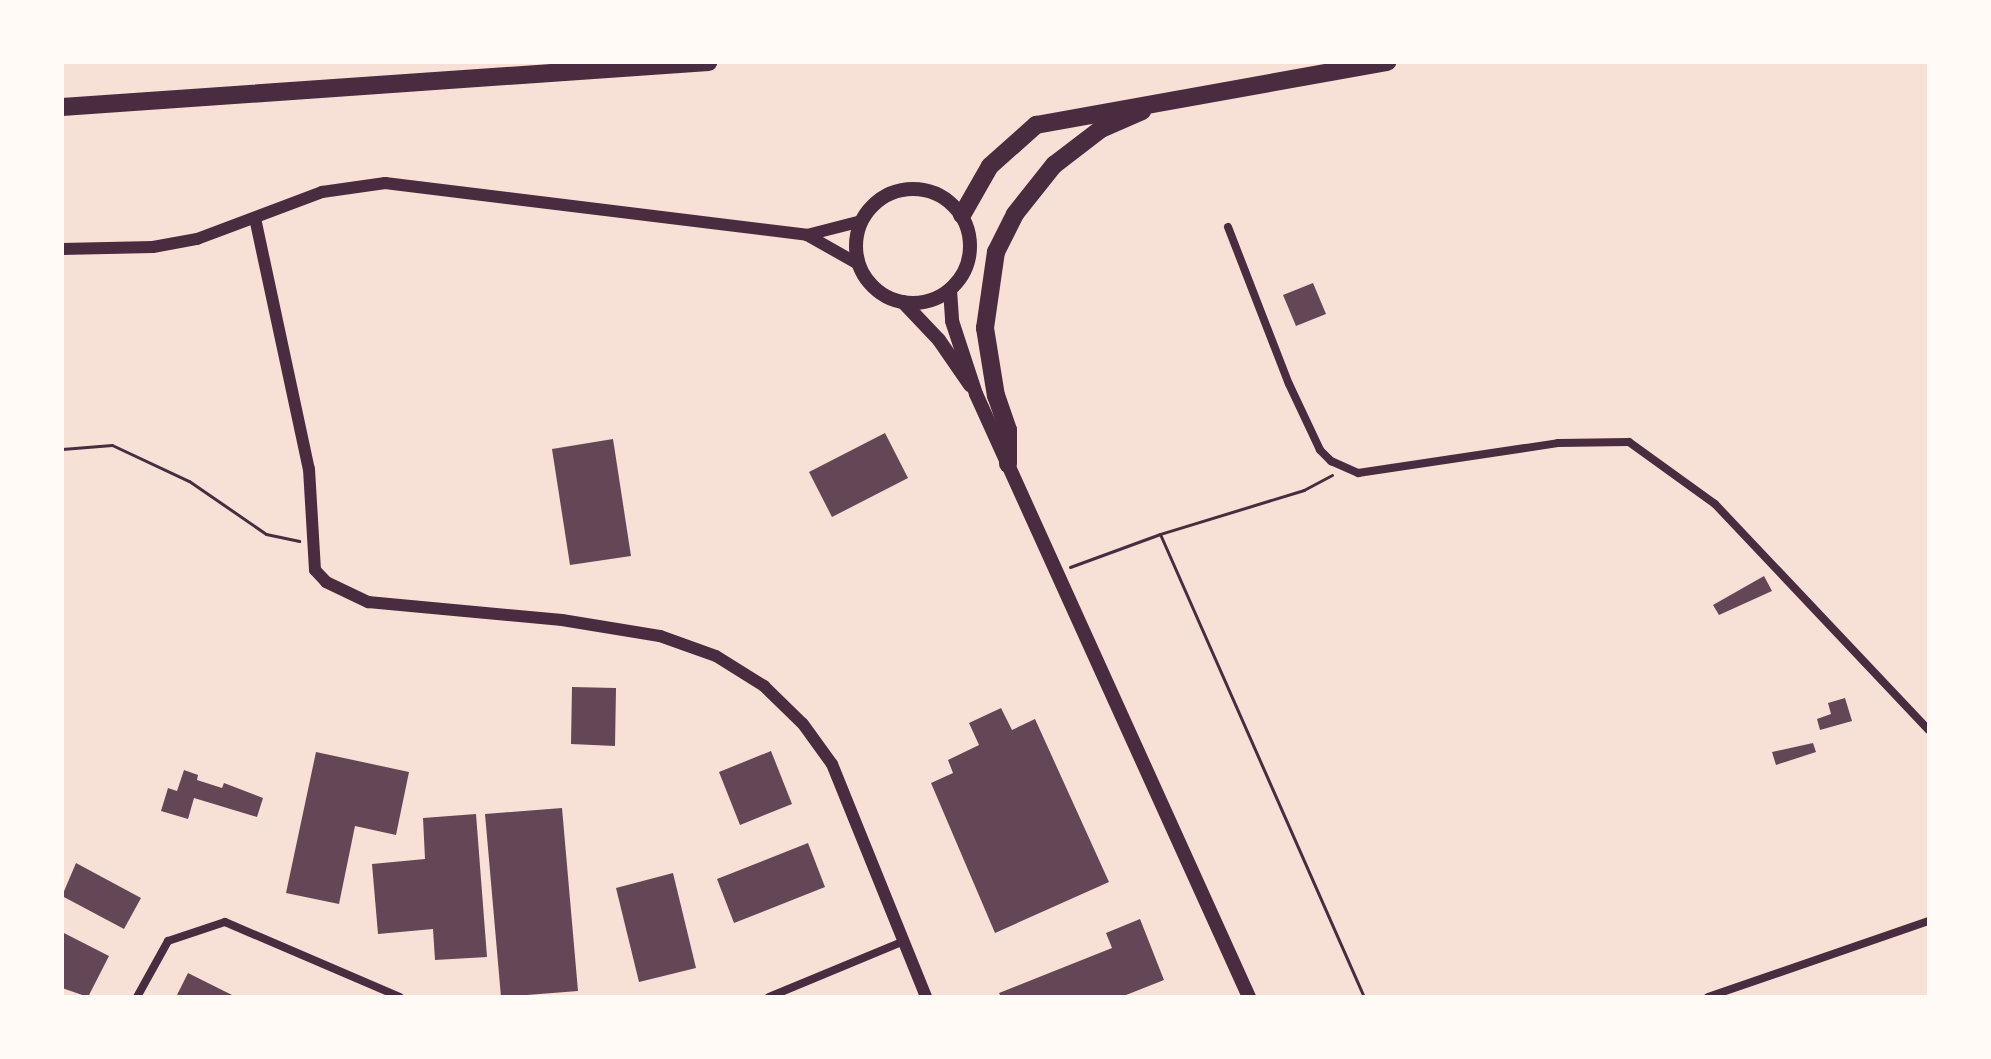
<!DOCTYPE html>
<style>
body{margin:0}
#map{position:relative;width:1991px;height:1059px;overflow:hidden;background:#f7e1d7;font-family:"Nunito Sans",sans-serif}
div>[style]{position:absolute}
.building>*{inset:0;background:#644757}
.path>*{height:3px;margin:-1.5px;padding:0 1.5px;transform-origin:1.5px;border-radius:1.5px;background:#4a2c40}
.minor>*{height:8px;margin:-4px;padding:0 4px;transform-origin:4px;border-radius:4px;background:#4a2c40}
.tertiary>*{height:12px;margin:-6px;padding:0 6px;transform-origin:6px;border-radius:6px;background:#4a2c40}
.secondary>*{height:14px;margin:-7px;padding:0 7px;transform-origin:7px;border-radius:7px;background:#4a2c40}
.secondary>.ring{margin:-7px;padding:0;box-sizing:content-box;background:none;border:14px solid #4a2c40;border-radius:50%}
.motorway>*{height:18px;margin:-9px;padding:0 9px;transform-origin:9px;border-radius:9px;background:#4a2c40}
span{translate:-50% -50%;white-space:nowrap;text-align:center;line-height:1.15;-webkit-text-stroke:8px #fffaf5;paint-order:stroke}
.frame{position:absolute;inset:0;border:64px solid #fffaf5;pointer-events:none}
</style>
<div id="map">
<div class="building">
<i style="clip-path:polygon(1313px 283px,1326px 314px,1296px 326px,1283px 295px)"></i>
<i style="clip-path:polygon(885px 433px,908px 478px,832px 517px,809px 472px)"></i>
<i style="clip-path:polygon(613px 439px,631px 556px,570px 565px,552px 449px)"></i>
<i style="clip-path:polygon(1764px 576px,1772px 591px,1719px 615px,1713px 605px)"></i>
<i style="clip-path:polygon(572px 687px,616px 688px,615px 746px,571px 744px)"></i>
<i style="clip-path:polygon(1845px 698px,1852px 721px,1820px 730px,1817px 719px,1831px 714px,1828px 703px)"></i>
<i style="clip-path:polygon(1001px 708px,1012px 730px,1035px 719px,1109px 882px,995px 933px,931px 783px,953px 773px,948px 760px,979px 745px,969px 723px)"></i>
<i style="clip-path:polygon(1813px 743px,1816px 752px,1776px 765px,1772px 752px)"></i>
<i style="clip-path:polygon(771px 751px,792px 804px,740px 825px,719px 772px)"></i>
<i style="clip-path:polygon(316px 752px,409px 772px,396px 835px,355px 826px,339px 904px,286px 893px)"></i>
<i style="clip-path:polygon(184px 770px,198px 775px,197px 780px,222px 788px,224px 783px,263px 798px,257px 817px,194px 798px,188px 819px,161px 811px,168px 788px,177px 791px)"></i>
<i style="clip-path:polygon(562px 808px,578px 991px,501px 997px,485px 814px)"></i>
<i style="clip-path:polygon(476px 814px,487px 957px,435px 960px,433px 929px,378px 934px,372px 864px,425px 859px,423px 818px)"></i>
<i style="clip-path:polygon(808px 843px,825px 887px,734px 923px,717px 879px)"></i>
<i style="clip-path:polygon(76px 863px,141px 898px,124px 929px,62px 896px)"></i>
<i style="clip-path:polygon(673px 873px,696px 968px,639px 982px,616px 888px)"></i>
<i style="clip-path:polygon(1140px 919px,1164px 980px,1121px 997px,1001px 997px,999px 993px,1112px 948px,1106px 933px)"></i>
<i style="clip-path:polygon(62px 932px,109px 956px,88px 997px,62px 988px)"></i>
<i style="clip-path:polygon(188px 973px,236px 997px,176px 997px)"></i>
</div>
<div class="path">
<i style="left:62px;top:449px;width:50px;rotate:-4.6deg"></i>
<i style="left:112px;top:445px;width:85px;rotate:25.1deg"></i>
<i style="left:189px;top:481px;width:93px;rotate:34.5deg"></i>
<i style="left:266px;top:534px;width:34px;rotate:12deg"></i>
<i style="left:1332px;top:475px;width:32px;rotate:152deg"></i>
<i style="left:1304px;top:490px;width:151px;rotate:163deg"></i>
<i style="left:1160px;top:534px;width:506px;rotate:66.22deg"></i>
<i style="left:1070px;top:567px;width:96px;rotate:-20.1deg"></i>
</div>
<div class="minor">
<i style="left:1228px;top:227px;width:168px;rotate:68.8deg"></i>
<i style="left:1289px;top:384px;width:73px;rotate:64.8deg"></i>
<i style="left:1320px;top:450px;width:16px;rotate:45deg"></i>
<i style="left:1331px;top:461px;width:30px;rotate:24deg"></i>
<i style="left:1358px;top:473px;width:202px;rotate:-8.5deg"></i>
<i style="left:1558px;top:443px;width:71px;rotate:-0.8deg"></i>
<i style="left:1629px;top:442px;width:106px;rotate:35.8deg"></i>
<i style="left:1715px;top:504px;width:311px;rotate:46.6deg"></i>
<i style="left:137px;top:997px;width:64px;rotate:-61deg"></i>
<i style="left:168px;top:941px;width:60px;rotate:-18.4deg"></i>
<i style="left:225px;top:922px;width:190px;rotate:23.2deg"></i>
<i style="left:769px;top:997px;width:144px;rotate:-22.5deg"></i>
<i style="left:1708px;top:997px;width:234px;rotate:-19deg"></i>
</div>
<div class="tertiary">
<i style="left:255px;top:218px;width:257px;rotate:77.9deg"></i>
<i style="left:309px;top:469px;width:101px;rotate:86.6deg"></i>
<i style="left:315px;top:570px;width:16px;rotate:47deg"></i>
<i style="left:326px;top:582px;width:47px;rotate:25.5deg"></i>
<i style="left:368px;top:602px;width:195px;rotate:5.3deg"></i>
<i style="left:562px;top:620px;width:99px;rotate:9.3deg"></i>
<i style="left:660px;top:636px;width:59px;rotate:19.7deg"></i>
<i style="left:716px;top:656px;width:57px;rotate:32deg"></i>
<i style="left:764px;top:686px;width:54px;rotate:44.3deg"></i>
<i style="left:803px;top:724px;width:49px;rotate:54.1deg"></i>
<i style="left:832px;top:764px;width:251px;rotate:68deg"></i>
<i style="left:807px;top:235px;width:57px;rotate:-14.3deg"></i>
<i style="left:62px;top:249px;width:91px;rotate:-1.3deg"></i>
<i style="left:153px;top:247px;width:45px;rotate:-10.3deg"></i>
<i style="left:197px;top:239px;width:134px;rotate:-20.6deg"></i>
<i style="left:322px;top:192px;width:64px;rotate:-8.1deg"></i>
<i style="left:385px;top:183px;width:425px;rotate:7deg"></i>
<i style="left:807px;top:235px;width:61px;rotate:29.5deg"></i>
</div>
<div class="secondary">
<i class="ring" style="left:856px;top:189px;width:100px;height:100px"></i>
<i style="left:950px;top:290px;width:31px;rotate:86deg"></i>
<i style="left:952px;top:321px;width:77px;rotate:71.8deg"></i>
<i style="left:976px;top:394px;width:662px;rotate:65.64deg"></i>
<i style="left:903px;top:302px;width:52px;rotate:46.5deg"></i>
<i style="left:939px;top:340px;width:55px;rotate:55.4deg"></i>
</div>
<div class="motorway">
<i style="left:62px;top:107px;width:648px;rotate:-3.98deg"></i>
<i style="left:962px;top:215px;width:56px;rotate:-60.3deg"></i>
<i style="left:990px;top:166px;width:62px;rotate:-41.7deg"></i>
<i style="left:1036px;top:125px;width:357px;rotate:-10.2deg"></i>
<i style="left:1008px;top:464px;width:34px;rotate:-90deg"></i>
<i style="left:1008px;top:430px;width:36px;rotate:-109deg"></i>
<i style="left:996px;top:396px;width:69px;rotate:-99.2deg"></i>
<i style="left:985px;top:328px;width:77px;rotate:-81.8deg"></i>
<i style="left:996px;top:252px;width:42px;rotate:-63.4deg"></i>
<i style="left:1015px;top:214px;width:63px;rotate:-51.5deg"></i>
<i style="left:1054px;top:165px;width:59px;rotate:-37.5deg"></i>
<i style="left:1101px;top:129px;width:45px;rotate:-23.7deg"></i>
</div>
<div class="frame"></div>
</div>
